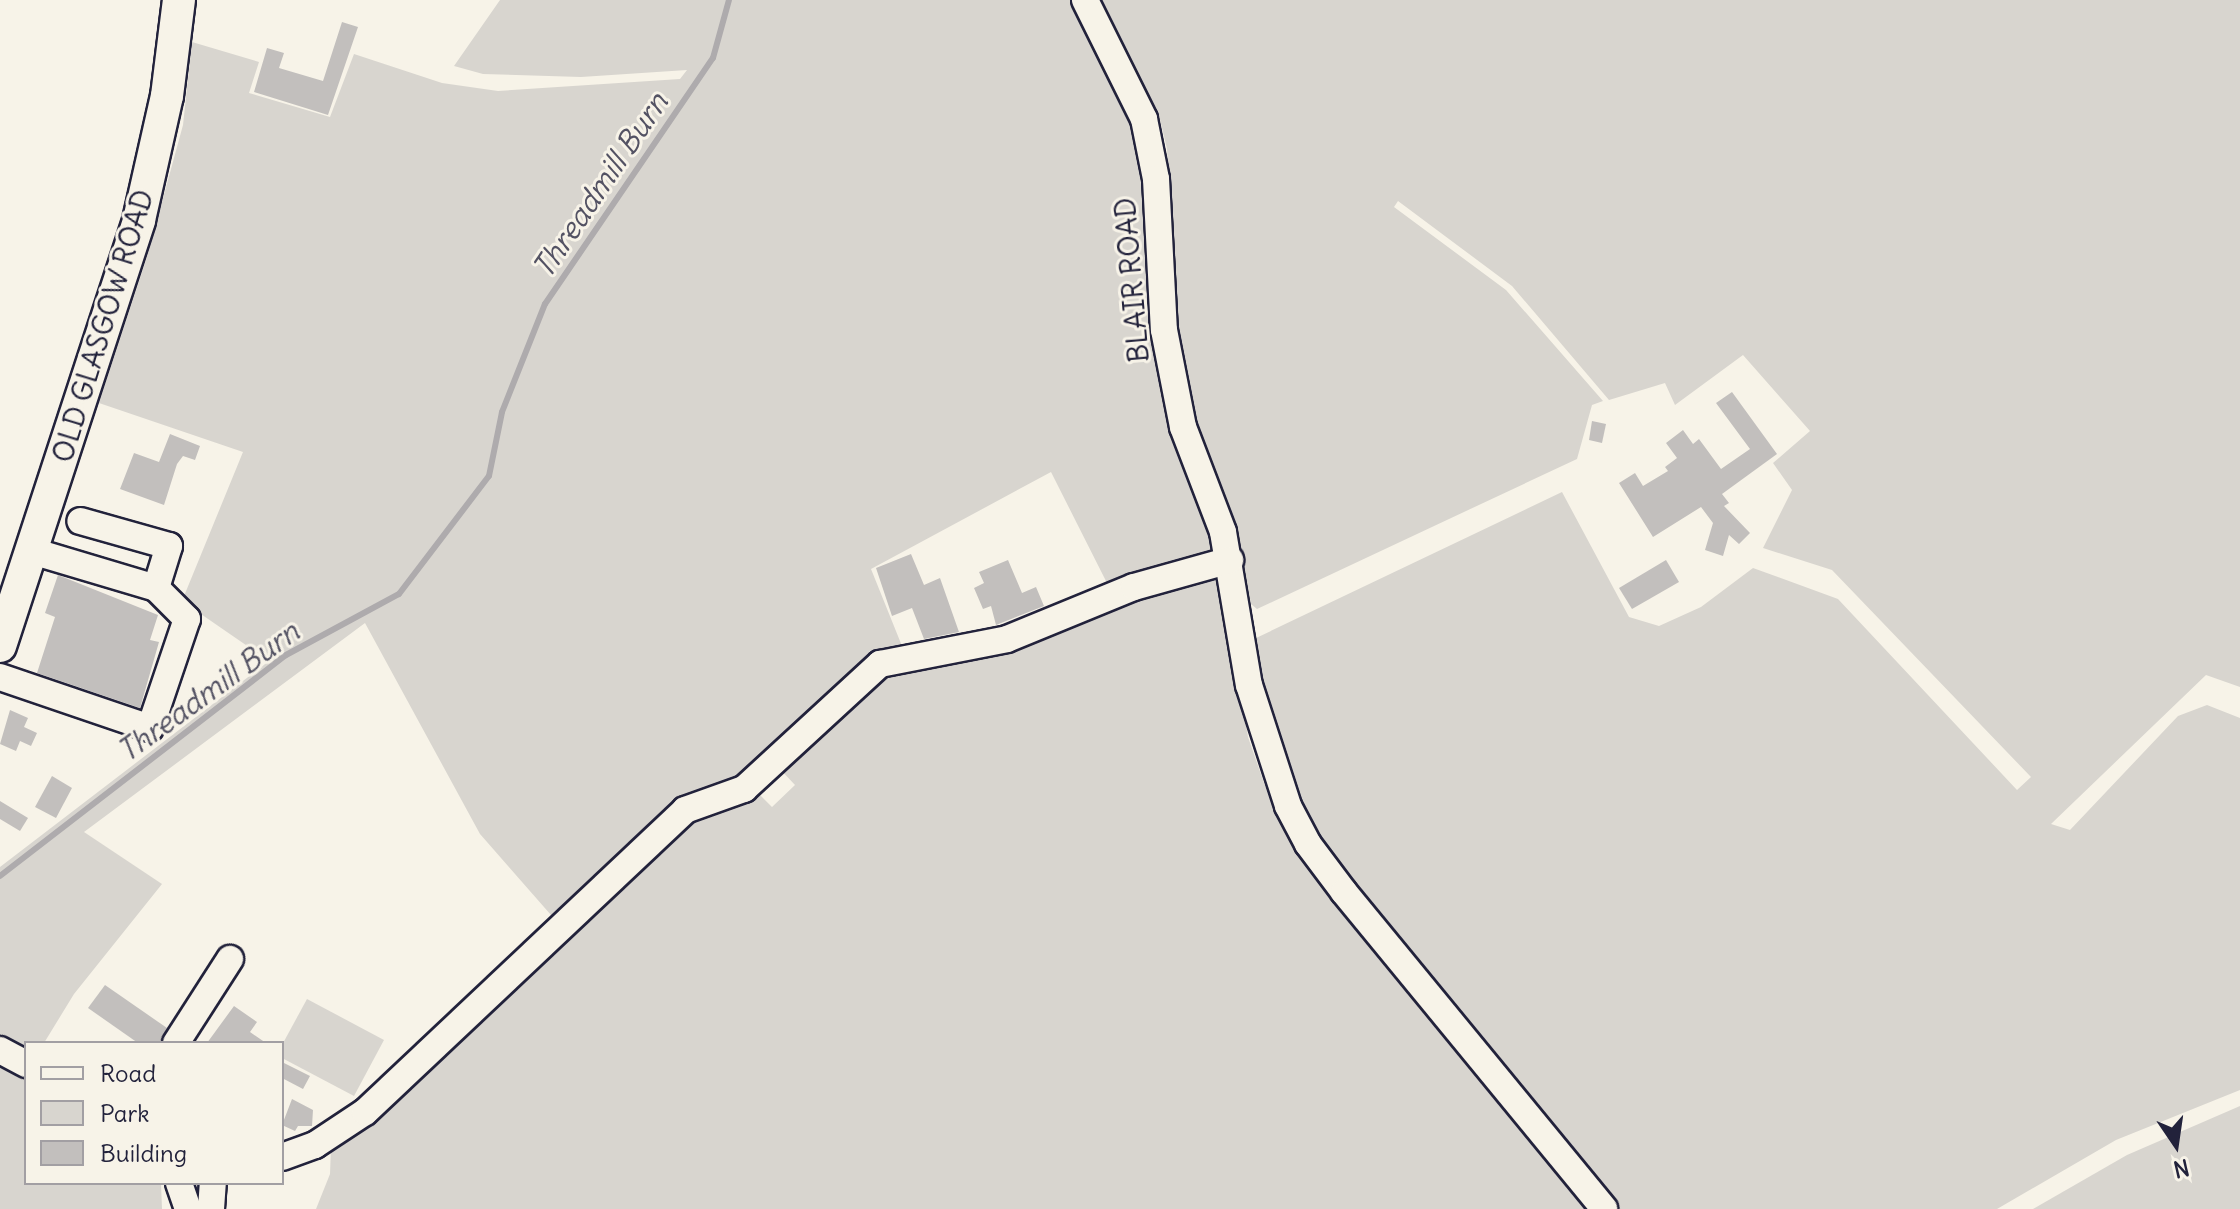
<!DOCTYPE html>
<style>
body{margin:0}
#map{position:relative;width:2240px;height:1209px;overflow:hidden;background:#f7f3e8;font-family:Delius,sans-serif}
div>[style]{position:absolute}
.green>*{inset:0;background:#d8d5cf}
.stream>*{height:6px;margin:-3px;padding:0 3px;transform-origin:3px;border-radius:3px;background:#aeabad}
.building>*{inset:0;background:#c2bfbd}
.roads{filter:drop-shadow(2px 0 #22223b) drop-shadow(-2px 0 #22223b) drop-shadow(0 2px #22223b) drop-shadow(0 -2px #22223b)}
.minor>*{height:26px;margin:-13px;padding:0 13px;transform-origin:13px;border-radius:13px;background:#f7f3e8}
.major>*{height:32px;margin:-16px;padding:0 16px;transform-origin:16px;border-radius:16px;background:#f7f3e8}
span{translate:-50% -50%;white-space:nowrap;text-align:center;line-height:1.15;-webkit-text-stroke:6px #f7f3e8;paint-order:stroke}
.street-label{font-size:28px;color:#22223b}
.water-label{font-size:30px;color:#535263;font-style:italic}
.legend{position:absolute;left:24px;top:1041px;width:260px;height:144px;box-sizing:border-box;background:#f7f3e8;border:2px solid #a29fa3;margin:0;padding:10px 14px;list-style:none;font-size:24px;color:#22223b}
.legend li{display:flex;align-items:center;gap:16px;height:40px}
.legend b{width:40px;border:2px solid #a29fa3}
.north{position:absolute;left:2136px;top:1105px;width:80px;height:80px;-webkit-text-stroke:6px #f7f3e8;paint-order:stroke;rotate:167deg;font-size:22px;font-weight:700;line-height:32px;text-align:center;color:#22223b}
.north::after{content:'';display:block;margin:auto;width:28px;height:36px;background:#22223b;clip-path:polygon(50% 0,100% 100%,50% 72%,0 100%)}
</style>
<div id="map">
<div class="green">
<i style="clip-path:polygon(500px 0,2240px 0,2240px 687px,2206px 675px,2051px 824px,2070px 830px,2178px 716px,2207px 705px,2240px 718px,2240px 1090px,2116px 1140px,1997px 1209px,1618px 1209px,1316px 838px,1270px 734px,1254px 639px,1562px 492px,1629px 617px,1659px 626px,1701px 607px,1753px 568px,1838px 599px,2017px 790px,2031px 777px,1832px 570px,1763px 548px,1792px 490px,1773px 463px,1810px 431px,1743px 355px,1675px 405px,1665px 383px,1609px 400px,1512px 286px,1398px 201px,1394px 207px,1506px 290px,1603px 401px,1592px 405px,1577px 459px,1257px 609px,1251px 604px,1240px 543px,1195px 425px,1179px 335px,1167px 149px,1158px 111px,1105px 17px,1133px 121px,1216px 548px,1110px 589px,1051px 472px,871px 569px,904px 651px,558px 923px,480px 834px,365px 623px,84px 832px,162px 884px,74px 994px,44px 1043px,26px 1043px,26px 1058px,0 1043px,0 867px,269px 661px,182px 601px,243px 452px,99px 403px,147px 257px,183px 125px,192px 42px,259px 62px,249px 93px,330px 117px,354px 54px,442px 83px,498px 91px,680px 79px,687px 70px,581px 77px,483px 74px,454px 66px)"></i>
<i style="clip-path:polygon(1216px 572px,1223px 578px,1248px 737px,1264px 783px,1299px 852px,1369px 945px,1590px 1209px,316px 1209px,330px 1174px,331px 1147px,691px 817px,756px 791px,772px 807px,795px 785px,779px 768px,814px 733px,890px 675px,1077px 626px,1141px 594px)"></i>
<i style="clip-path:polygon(307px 999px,384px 1040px,354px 1096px,282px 1058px,282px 1045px)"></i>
<i style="clip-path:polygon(0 1056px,26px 1070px,26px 1183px,161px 1183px,162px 1209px,0 1209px)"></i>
<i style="clip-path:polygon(2240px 1106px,2240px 1209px,2033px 1209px,2127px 1155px)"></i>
</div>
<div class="stream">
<i style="left:0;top:876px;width:361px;rotate:-37.7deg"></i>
<i style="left:286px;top:655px;width:128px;rotate:-28.4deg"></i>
<i style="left:399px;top:594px;width:148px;rotate:-52.7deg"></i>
<i style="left:489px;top:476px;width:65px;rotate:-78.5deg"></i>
<i style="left:502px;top:412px;width:116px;rotate:-68.3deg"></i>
<i style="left:545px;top:304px;width:298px;rotate:-55.7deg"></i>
<i style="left:713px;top:58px;width:60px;rotate:-74.6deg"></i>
</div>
<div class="building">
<i style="clip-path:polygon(342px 22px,358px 27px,328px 115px,254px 92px,267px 48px,284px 53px,279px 68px,323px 81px)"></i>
<i style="clip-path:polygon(1732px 392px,1777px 454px,1722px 494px,1729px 503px,1724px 506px,1750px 533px,1739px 544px,1729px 535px,1723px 556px,1705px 550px,1713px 523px,1701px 507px,1653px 537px,1619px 483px,1635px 473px,1643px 486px,1668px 471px,1665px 467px,1677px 458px,1666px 443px,1683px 430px,1693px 444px,1699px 439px,1721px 469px,1750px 449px,1716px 403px)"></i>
<i style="clip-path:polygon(1592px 421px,1606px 424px,1602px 443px,1589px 440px)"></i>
<i style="clip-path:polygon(170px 434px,200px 446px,195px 460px,183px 456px,177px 464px,164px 505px,120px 489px,134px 453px,159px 462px)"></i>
<i style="clip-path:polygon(911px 554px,924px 585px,940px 578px,959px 632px,924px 639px,912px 608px,892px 616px,876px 568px)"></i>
<i style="clip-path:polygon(1008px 560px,1022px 593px,1036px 587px,1044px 606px,996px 625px,991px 606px,983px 609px,974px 588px,984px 583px,979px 572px)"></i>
<i style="clip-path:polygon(1666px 560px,1679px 582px,1632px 609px,1619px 588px)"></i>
<i style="clip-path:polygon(58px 575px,158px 615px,150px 640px,159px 642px,140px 708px,37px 673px,55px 617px,45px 613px)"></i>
<i style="clip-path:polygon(10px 710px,28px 718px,24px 727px,37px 733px,31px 746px,20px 741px,16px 751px,0 744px)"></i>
<i style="clip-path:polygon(52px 776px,72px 788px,56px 818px,35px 807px)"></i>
<i style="clip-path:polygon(0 801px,28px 818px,20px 831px,0 819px)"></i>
<i style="clip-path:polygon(105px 985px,167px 1028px,160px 1043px,138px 1043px,88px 1008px)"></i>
<i style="clip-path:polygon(234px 1006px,257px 1022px,250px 1032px,266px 1043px,207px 1043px)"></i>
<i style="clip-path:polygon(282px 1062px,310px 1076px,303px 1089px,282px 1078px)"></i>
<i style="clip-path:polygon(292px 1099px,313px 1110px,312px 1126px,298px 1126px,295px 1131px,282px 1125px)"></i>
</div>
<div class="roads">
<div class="minor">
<i style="left:1085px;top:0;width:133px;rotate:63.6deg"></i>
<i style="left:1144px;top:119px;width:61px;rotate:78.7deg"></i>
<i style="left:1156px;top:179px;width:151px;rotate:87deg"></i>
<i style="left:1164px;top:330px;width:99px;rotate:78.9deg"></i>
<i style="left:1183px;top:427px;width:112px;rotate:69.1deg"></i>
<i style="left:1223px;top:532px;width:155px;rotate:80.4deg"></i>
<i style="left:1249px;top:685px;width:127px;rotate:72.1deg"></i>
<i style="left:1288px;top:806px;width:43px;rotate:62.2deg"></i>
<i style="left:1308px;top:844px;width:60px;rotate:53.1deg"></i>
<i style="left:1344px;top:892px;width:410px;rotate:50.6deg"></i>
<i style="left:32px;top:551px;width:129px;rotate:16.6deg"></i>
<i style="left:156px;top:588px;width:44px;rotate:-72.8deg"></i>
<i style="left:169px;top:546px;width:92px;rotate:-164.3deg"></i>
<i style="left:0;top:677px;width:158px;rotate:18.8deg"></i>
<i style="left:150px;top:728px;width:115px;rotate:-71.3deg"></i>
<i style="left:187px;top:619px;width:44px;rotate:-135deg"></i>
<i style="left:176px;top:1043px;width:100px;rotate:-57.3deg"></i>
<i style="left:0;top:1050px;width:30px;rotate:28deg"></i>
<i style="left:282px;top:1157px;width:35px;rotate:-20deg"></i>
<i style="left:315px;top:1145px;width:60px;rotate:-33.4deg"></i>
<i style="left:365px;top:1112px;width:440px;rotate:-43.3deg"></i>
<i style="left:685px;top:810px;width:63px;rotate:-19.6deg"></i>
<i style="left:744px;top:789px;width:185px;rotate:-42.6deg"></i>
<i style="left:880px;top:664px;width:129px;rotate:-11.1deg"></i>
<i style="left:1007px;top:639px;width:137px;rotate:-22.3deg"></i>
<i style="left:1134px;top:587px;width:100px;rotate:-15.7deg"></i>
<i style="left:179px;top:1183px;width:28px;rotate:71deg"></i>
<i style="left:211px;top:1209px;width:26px;rotate:-86deg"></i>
</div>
<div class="major">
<i style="left:0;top:646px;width:448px;rotate:-71.9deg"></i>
<i style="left:139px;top:220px;width:127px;rotate:-77.3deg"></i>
<i style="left:167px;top:96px;width:97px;rotate:-82.9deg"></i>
</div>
</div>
<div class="street-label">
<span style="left:1132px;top:280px;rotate:-95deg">BLAIR ROAD</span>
<span style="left:103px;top:326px;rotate:-73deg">OLD GLASGOW ROAD</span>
</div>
<div class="water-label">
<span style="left:600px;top:185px;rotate:-56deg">Threadmill Burn</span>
<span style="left:208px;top:691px;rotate:-36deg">Threadmill Burn</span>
</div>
<ul class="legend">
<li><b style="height:10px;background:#f7f3e8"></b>Road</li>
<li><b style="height:22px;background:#d8d5cf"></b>Park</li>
<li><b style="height:22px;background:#c2bfbd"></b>Building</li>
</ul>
<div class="north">N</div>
</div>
